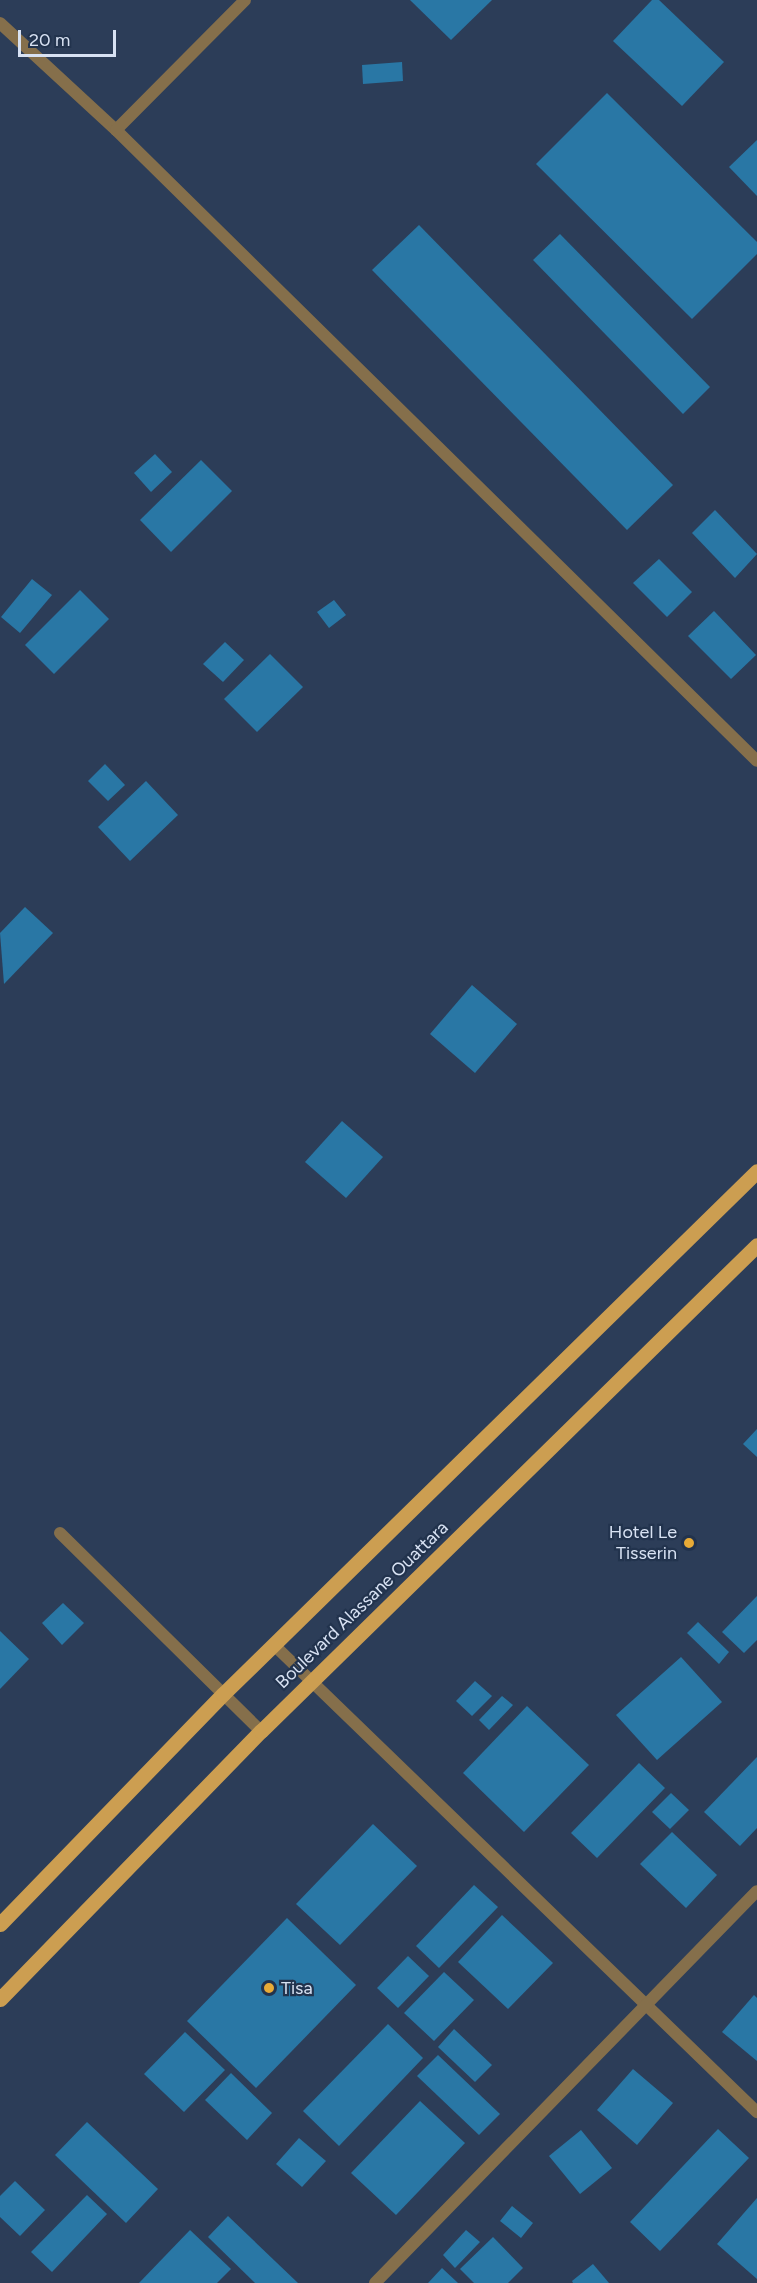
<!DOCTYPE html>
<style>
body{margin:0}
#map{position:relative;width:757px;height:2283px;overflow:hidden;background:#2c3d58;font-family:Figtree,sans-serif}
div>[style]{position:absolute}
.building>*{inset:0;background:#2977a5}
.service>*{height:12px;margin:-6px;padding:0 6px;transform-origin:6px;border-radius:6px;background:#856f4b}
.minor>*{height:12px;margin:-6px;padding:0 6px;transform-origin:6px;border-radius:6px;background:#856f4b}
.primary>*{height:15px;margin:-7.5px;padding:0 7.5px;transform-origin:7.5px;border-radius:7.5px;background:#cc9e51}
.dots>*{width:16px;height:16px;translate:-50% -50%;box-sizing:border-box;border:3px solid #22334d;border-radius:50%}
span{translate:-50% -50%;white-space:nowrap;text-align:center;line-height:1.15;-webkit-text-stroke:4.5px #22334d;paint-order:stroke}
.poi-label{font-size:18px;color:#d8e2f3}
.right{translate:-100% -50%;text-align:right}
.left{translate:0 -50%;text-align:left}
.street-label{font-size:18px;color:#d8e2f3}
.scale{position:absolute;left:18px;top:30px;width:98px;height:27px;box-sizing:border-box;border:3px solid #d8e2f3;border-top:0;padding-left:8px;font-size:18px;line-height:21px;white-space:nowrap;color:#d8e2f3;-webkit-text-stroke:4px #22334d;paint-order:stroke}
</style>
<div id="map">
<div class="building">
<i style="clip-path:polygon(410px 0,492px 0,451px 40px)"></i>
<i style="clip-path:polygon(652px 0,659px 0,724px 62px,682px 106px,613px 41px)"></i>
<i style="clip-path:polygon(402px 62px,403px 81px,363px 84px,362px 65px)"></i>
<i style="clip-path:polygon(607px 93px,757px 242px,757px 254px,692px 319px,536px 164px)"></i>
<i style="clip-path:polygon(757px 140px,757px 196px,729px 167px)"></i>
<i style="clip-path:polygon(419px 225px,673px 485px,627px 530px,372px 270px)"></i>
<i style="clip-path:polygon(560px 234px,710px 387px,683px 414px,533px 260px)"></i>
<i style="clip-path:polygon(155px 454px,172px 472px,151px 492px,134px 473px)"></i>
<i style="clip-path:polygon(201px 460px,232px 491px,171px 552px,140px 520px)"></i>
<i style="clip-path:polygon(715px 510px,757px 554px,735px 578px,692px 533px)"></i>
<i style="clip-path:polygon(659px 559px,692px 592px,667px 617px,633px 583px)"></i>
<i style="clip-path:polygon(32px 579px,52px 595px,20px 633px,1px 617px)"></i>
<i style="clip-path:polygon(80px 590px,109px 619px,54px 674px,25px 645px)"></i>
<i style="clip-path:polygon(334px 600px,346px 615px,329px 628px,317px 612px)"></i>
<i style="clip-path:polygon(714px 611px,756px 655px,731px 679px,688px 636px)"></i>
<i style="clip-path:polygon(225px 642px,244px 660px,223px 682px,203px 664px)"></i>
<i style="clip-path:polygon(270px 654px,303px 687px,257px 732px,224px 699px)"></i>
<i style="clip-path:polygon(105px 764px,125px 785px,108px 801px,88px 781px)"></i>
<i style="clip-path:polygon(146px 781px,178px 815px,130px 861px,98px 827px)"></i>
<i style="clip-path:polygon(25px 907px,53px 933px,4px 984px,0 933px)"></i>
<i style="clip-path:polygon(472px 985px,517px 1024px,475px 1073px,430px 1034px)"></i>
<i style="clip-path:polygon(342px 1121px,383px 1157px,346px 1198px,305px 1162px)"></i>
<i style="clip-path:polygon(757px 1429px,757px 1457px,743px 1444px)"></i>
<i style="clip-path:polygon(757px 1596px,757px 1640px,744px 1653px,722px 1632px)"></i>
<i style="clip-path:polygon(63px 1603px,84px 1623px,62px 1645px,42px 1623px)"></i>
<i style="clip-path:polygon(698px 1622px,729px 1652px,719px 1664px,687px 1633px)"></i>
<i style="clip-path:polygon(0 1631px,29px 1659px,0 1689px)"></i>
<i style="clip-path:polygon(681px 1657px,722px 1702px,657px 1760px,616px 1715px)"></i>
<i style="clip-path:polygon(475px 1681px,492px 1696px,472px 1716px,456px 1701px)"></i>
<i style="clip-path:polygon(502px 1696px,513px 1705px,489px 1730px,479px 1720px)"></i>
<i style="clip-path:polygon(527px 1706px,589px 1765px,524px 1832px,463px 1773px)"></i>
<i style="clip-path:polygon(757px 1757px,757px 1828px,740px 1846px,704px 1812px)"></i>
<i style="clip-path:polygon(639px 1763px,665px 1788px,597px 1858px,571px 1833px)"></i>
<i style="clip-path:polygon(671px 1793px,689px 1810px,670px 1829px,652px 1812px)"></i>
<i style="clip-path:polygon(373px 1824px,417px 1866px,340px 1945px,296px 1904px)"></i>
<i style="clip-path:polygon(672px 1832px,717px 1875px,686px 1908px,640px 1864px)"></i>
<i style="clip-path:polygon(474px 1885px,498px 1907px,439px 1968px,416px 1946px)"></i>
<i style="clip-path:polygon(502px 1915px,553px 1963px,508px 2009px,458px 1962px)"></i>
<i style="clip-path:polygon(287px 1918px,356px 1985px,256px 2088px,187px 2021px)"></i>
<i style="clip-path:polygon(408px 1956px,429px 1976px,398px 2008px,377px 1988px)"></i>
<i style="clip-path:polygon(444px 1972px,474px 2000px,434px 2041px,404px 2013px)"></i>
<i style="clip-path:polygon(754px 1995px,757px 1998px,757px 2061px,722px 2032px)"></i>
<i style="clip-path:polygon(388px 2024px,423px 2058px,339px 2146px,303px 2111px)"></i>
<i style="clip-path:polygon(454px 2029px,492px 2065px,475px 2082px,438px 2047px)"></i>
<i style="clip-path:polygon(185px 2032px,225px 2070px,184px 2112px,144px 2074px)"></i>
<i style="clip-path:polygon(438px 2055px,500px 2114px,479px 2135px,417px 2076px)"></i>
<i style="clip-path:polygon(633px 2069px,673px 2103px,637px 2145px,597px 2110px)"></i>
<i style="clip-path:polygon(231px 2073px,272px 2113px,247px 2140px,205px 2100px)"></i>
<i style="clip-path:polygon(420px 2101px,465px 2143px,396px 2215px,351px 2173px)"></i>
<i style="clip-path:polygon(87px 2122px,158px 2189px,126px 2223px,55px 2155px)"></i>
<i style="clip-path:polygon(718px 2129px,749px 2158px,660px 2251px,630px 2222px)"></i>
<i style="clip-path:polygon(581px 2130px,612px 2168px,580px 2194px,549px 2156px)"></i>
<i style="clip-path:polygon(299px 2138px,326px 2161px,302px 2187px,276px 2164px)"></i>
<i style="clip-path:polygon(15px 2181px,45px 2210px,20px 2236px,0 2217px,0 2196px)"></i>
<i style="clip-path:polygon(87px 2195px,107px 2214px,52px 2272px,31px 2252px)"></i>
<i style="clip-path:polygon(757px 2198px,757px 2279px,717px 2244px)"></i>
<i style="clip-path:polygon(512px 2206px,533px 2223px,521px 2238px,500px 2221px)"></i>
<i style="clip-path:polygon(228px 2216px,298px 2283px,255px 2283px,208px 2237px)"></i>
<i style="clip-path:polygon(190px 2230px,231px 2269px,217px 2283px,139px 2283px)"></i>
<i style="clip-path:polygon(466px 2230px,480px 2242px,455px 2268px,443px 2255px)"></i>
<i style="clip-path:polygon(493px 2237px,523px 2268px,508px 2283px,474px 2283px,460px 2269px)"></i>
<i style="clip-path:polygon(593px 2264px,609px 2283px,573px 2283px,572px 2281px)"></i>
<i style="clip-path:polygon(442px 2268px,458px 2283px,428px 2283px)"></i>
</div>
<div class="service">
<i style="left:60px;top:1533px;width:282px;rotate:44.6deg"></i>
</div>
<div class="minor">
<i style="left:0;top:23px;width:158px;rotate:42.7deg"></i>
<i style="left:116px;top:130px;width:899px;rotate:44.55deg"></i>
<i style="left:116px;top:130px;width:183px;rotate:-45.2deg"></i>
<i style="left:274px;top:1645px;width:672px;rotate:44.04deg"></i>
<i style="left:375px;top:2283px;width:547px;rotate:-45.74deg"></i>
</div>
<div class="primary">
<i style="left:0;top:1924px;width:320px;rotate:-45.9deg"></i>
<i style="left:223px;top:1694px;width:747px;rotate:-44.4deg"></i>
<i style="left:0;top:1999px;width:374px;rotate:-45.8deg"></i>
<i style="left:261px;top:1731px;width:694px;rotate:-44.42deg"></i>
</div>
<div class="dots">
<i style="left:689px;top:1543px;background:#e8ab37"></i>
<i style="left:269px;top:1988px;background:#e8ab37"></i>
</div>
<div class="poi-label">
<span class="right" style="left:677px;top:1543px">Hotel Le<br>Tisserin</span>
<span class="left" style="left:281px;top:1988px">Tisa</span>
</div>
<div class="street-label">
<span style="left:362px;top:1605px;rotate:-44deg">Boulevard Alassane Ouattara</span>
</div>
<div class="scale">20 m</div>
</div>
